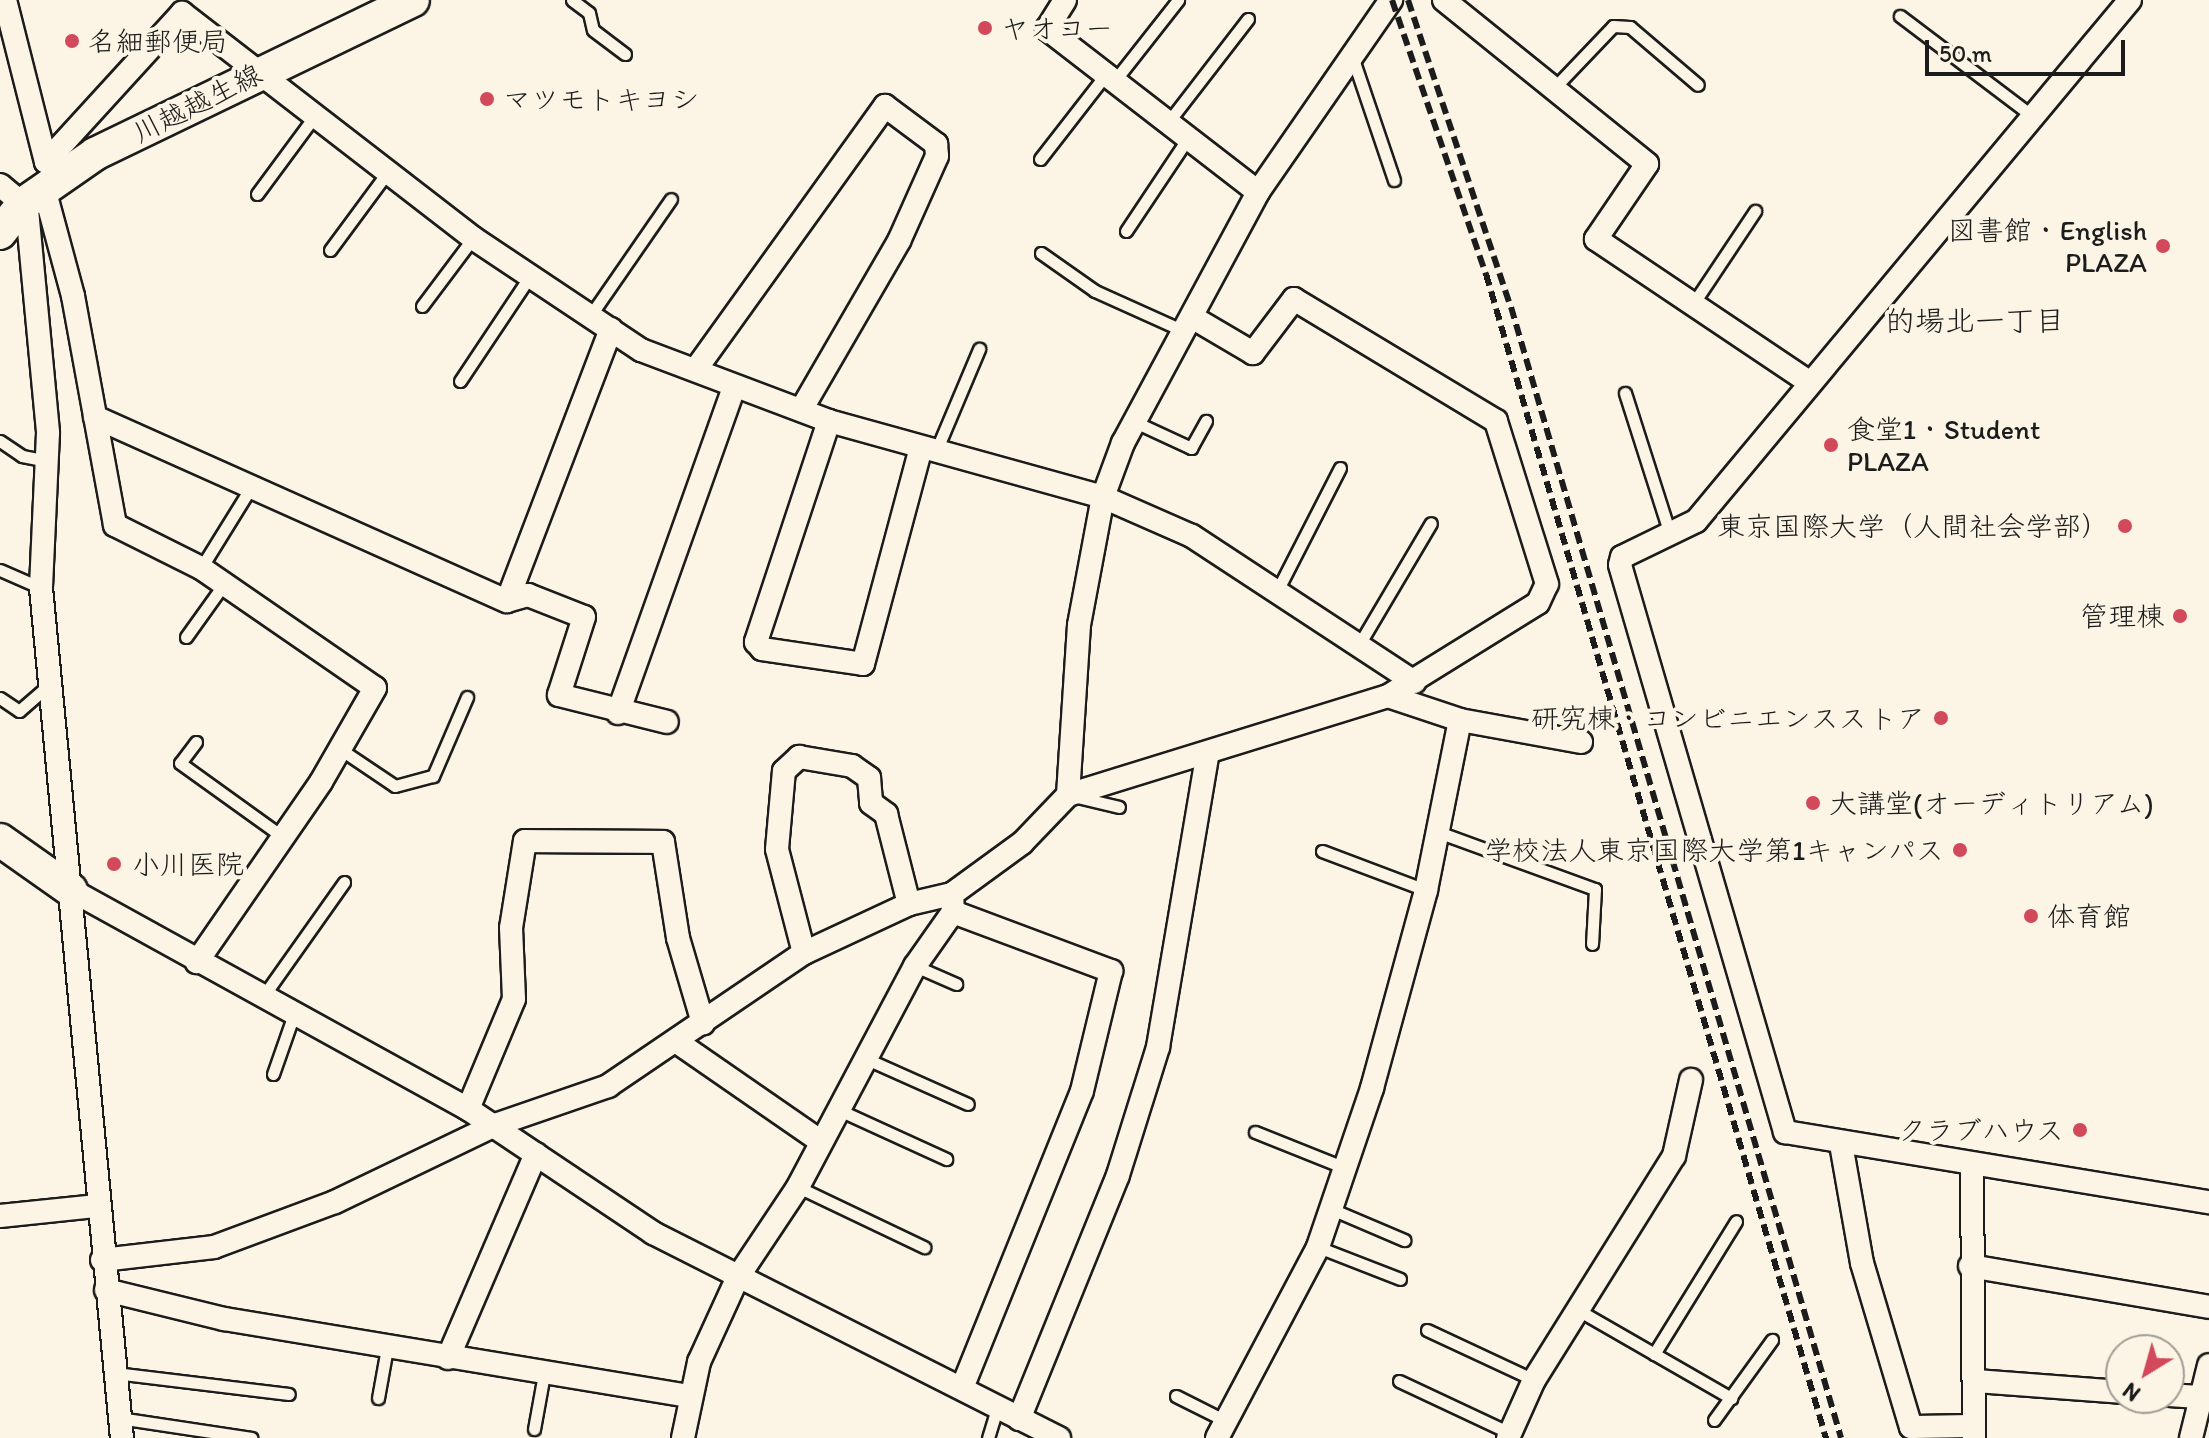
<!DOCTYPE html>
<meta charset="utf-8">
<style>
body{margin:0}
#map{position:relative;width:2209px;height:1438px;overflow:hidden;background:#fcf5e5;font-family:Itim,"Klee One",sans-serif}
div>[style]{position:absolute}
.roads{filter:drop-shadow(2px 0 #1c1c1c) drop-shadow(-2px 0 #1c1c1c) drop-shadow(0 2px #1c1c1c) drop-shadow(0 -2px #1c1c1c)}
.lane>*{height:11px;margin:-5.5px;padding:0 5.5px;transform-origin:5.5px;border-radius:5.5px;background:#fcf5e5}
.street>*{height:22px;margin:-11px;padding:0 11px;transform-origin:11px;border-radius:11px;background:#fcf5e5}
.secondary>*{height:32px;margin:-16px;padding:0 16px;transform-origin:16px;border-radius:16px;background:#fcf5e5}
.rail>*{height:6px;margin-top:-3px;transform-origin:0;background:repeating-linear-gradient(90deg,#1c1c1c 0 12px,transparent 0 18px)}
.dots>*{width:22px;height:22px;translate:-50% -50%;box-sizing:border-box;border:4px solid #fcf5e5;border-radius:50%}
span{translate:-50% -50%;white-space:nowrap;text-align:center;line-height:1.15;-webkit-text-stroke:8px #fcf5e5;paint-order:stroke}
.poi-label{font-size:28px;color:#1c1c1c}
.left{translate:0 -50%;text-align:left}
.right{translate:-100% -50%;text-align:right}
.street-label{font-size:28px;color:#1c1c1c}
.neighbourhood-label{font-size:30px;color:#1c1c1c}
.north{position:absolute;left:2105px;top:1334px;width:80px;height:80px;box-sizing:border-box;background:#fcf5e5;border:2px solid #a29e95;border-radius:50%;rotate:217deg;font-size:22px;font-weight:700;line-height:32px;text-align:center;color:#1c1c1c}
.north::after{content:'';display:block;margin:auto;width:28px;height:36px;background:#d1495b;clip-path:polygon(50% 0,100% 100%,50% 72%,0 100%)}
.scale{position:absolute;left:1925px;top:40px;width:200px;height:36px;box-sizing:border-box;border:4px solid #1c1c1c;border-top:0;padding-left:10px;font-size:24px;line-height:28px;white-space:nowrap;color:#1c1c1c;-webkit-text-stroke:6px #fcf5e5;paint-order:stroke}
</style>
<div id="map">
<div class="roads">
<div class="lane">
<i style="left:572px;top:0;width:21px;rotate:37deg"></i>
<i style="left:589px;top:13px;width:17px;rotate:77deg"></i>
<i style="left:593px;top:30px;width:40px;rotate:37deg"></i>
<i style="left:1900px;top:16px;width:166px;rotate:37.1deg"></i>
<i style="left:1352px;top:56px;width:131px;rotate:71.3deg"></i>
<i style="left:1112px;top:84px;width:107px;rotate:-51.8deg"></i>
<i style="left:1555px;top:87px;width:84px;rotate:-46.4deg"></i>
<i style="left:1613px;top:26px;width:17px;rotate:3deg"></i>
<i style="left:1630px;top:27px;width:89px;rotate:40.5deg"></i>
<i style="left:1166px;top:125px;width:134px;rotate:-52.3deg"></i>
<i style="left:1040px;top:159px;width:103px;rotate:-52.1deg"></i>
<i style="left:257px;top:194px;width:96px;rotate:-53.5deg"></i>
<i style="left:1126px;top:231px;width:108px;rotate:-56.3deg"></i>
<i style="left:330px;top:250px;width:96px;rotate:-53.5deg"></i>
<i style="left:1041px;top:253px;width:66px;rotate:35.1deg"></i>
<i style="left:1095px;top:291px;width:98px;rotate:24.2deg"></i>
<i style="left:1693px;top:304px;width:112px;rotate:-56.3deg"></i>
<i style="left:422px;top:306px;width:85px;rotate:-53.1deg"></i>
<i style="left:590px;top:316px;width:142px;rotate:-55.3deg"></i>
<i style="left:460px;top:381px;width:126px;rotate:-56.3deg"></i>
<i style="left:1625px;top:393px;width:148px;rotate:72.3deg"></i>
<i style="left:1135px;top:422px;width:62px;rotate:24.9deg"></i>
<i style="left:1191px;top:448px;width:31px;rotate:-61deg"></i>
<i style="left:0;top:441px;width:27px;rotate:34deg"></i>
<i style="left:22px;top:456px;width:25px;rotate:11deg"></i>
<i style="left:936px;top:451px;width:111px;rotate:-67.1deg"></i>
<i style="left:201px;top:568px;width:93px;rotate:-58.2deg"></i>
<i style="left:0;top:570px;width:45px;rotate:23.7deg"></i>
<i style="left:1278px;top:589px;width:136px;rotate:-62.9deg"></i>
<i style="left:186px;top:637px;width:65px;rotate:-54.4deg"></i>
<i style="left:1360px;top:643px;width:139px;rotate:-59.4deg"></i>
<i style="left:0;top:698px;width:23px;rotate:34deg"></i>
<i style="left:19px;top:711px;width:41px;rotate:-41.1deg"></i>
<i style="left:196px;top:742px;width:26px;rotate:127deg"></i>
<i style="left:180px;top:763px;width:127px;rotate:35.7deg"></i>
<i style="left:340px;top:749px;width:66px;rotate:33.9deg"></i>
<i style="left:395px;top:786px;width:39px;rotate:-15deg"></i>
<i style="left:433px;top:776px;width:86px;rotate:-66.7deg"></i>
<i style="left:1077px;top:797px;width:43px;rotate:13.4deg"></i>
<i style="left:1438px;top:832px;width:167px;rotate:20deg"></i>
<i style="left:1595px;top:889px;width:55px;rotate:93.1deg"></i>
<i style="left:1322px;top:851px;width:111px;rotate:20.6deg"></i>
<i style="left:915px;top:966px;width:45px;rotate:23.7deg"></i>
<i style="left:262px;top:998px;width:142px;rotate:-54.7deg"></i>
<i style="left:869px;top:1060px;width:108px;rotate:24deg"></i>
<i style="left:273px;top:1074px;width:64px;rotate:-70.7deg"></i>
<i style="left:839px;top:1110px;width:118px;rotate:24.6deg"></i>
<i style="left:1255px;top:1132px;width:92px;rotate:21.8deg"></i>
<i style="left:798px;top:1187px;width:140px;rotate:25.5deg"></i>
<i style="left:1329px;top:1208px;width:82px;rotate:23.1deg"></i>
<i style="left:1318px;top:1247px;width:88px;rotate:21.3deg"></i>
<i style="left:1578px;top:1310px;width:177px;rotate:29.9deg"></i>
<i style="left:1427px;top:1330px;width:118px;rotate:25deg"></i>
<i style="left:1654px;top:1354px;width:156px;rotate:-58.3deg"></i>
<i style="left:115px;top:1373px;width:175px;rotate:6.9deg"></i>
<i style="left:1399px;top:1381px;width:123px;rotate:25.1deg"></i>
<i style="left:1176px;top:1396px;width:56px;rotate:26.6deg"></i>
<i style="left:378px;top:1398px;width:51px;rotate:-79.8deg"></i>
<i style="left:119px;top:1418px;width:134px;rotate:8.6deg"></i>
<i style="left:1714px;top:1420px;width:99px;rotate:-54.1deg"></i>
<i style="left:534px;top:1429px;width:56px;rotate:-79.7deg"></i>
<i style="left:988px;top:1438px;width:31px;rotate:-73deg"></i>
</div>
<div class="street">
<i style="left:5px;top:0;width:167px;rotate:75.8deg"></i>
<i style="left:46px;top:162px;width:202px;rotate:-47.6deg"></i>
<i style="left:182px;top:13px;width:368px;rotate:37.7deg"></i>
<i style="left:473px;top:238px;width:202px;rotate:33.7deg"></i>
<i style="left:641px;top:350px;width:201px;rotate:20.7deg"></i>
<i style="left:829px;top:421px;width:284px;rotate:15.5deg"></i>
<i style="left:1103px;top:497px;width:58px;rotate:-69.7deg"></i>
<i style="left:1123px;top:443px;width:285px;rotate:-61.7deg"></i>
<i style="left:1258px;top:192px;width:267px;rotate:-142.3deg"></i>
<i style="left:1047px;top:29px;width:34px;rotate:-58deg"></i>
<i style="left:1444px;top:0;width:261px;rotate:38.9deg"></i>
<i style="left:1647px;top:164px;width:91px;rotate:124.2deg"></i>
<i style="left:1596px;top:239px;width:258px;rotate:33.9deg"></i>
<i style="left:2130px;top:0;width:678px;rotate:129.79deg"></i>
<i style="left:1696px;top:521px;width:82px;rotate:154.1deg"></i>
<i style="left:1622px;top:557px;width:8px;rotate:104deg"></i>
<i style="left:1620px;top:565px;width:591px;rotate:73.77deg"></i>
<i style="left:1785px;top:1132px;width:430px;rotate:9.4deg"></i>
<i style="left:0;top:185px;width:30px;rotate:40deg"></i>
<i style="left:45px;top:192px;width:108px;rotate:74.9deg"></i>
<i style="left:73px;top:296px;width:233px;rotate:79.6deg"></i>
<i style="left:115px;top:525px;width:96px;rotate:26.6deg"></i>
<i style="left:201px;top:568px;width:211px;rotate:34.6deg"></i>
<i style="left:375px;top:688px;width:108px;rotate:119.9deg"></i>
<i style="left:321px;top:782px;width:219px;rotate:124.6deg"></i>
<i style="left:1258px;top:192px;width:234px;rotate:-55.3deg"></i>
<i style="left:26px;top:199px;width:235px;rotate:84.6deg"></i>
<i style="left:48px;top:433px;width:155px;rotate:92.6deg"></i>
<i style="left:41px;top:588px;width:854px;rotate:84.56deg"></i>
<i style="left:611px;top:329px;width:291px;rotate:110.9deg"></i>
<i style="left:507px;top:601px;width:22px;rotate:-16deg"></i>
<i style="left:528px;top:595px;width:60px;rotate:21.4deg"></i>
<i style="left:584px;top:617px;width:82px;rotate:107.8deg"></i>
<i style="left:559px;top:695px;width:111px;rotate:14deg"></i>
<i style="left:696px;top:369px;width:324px;rotate:-54.3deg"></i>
<i style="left:885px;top:106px;width:64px;rotate:36.7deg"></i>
<i style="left:936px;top:144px;width:12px;rotate:85deg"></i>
<i style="left:937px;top:156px;width:93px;rotate:114.1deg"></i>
<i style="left:899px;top:241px;width:195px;rotate:120.1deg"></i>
<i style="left:95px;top:417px;width:451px;rotate:24.1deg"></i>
<i style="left:829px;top:421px;width:233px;rotate:108.3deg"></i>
<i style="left:756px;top:642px;width:9px;rotate:49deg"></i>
<i style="left:762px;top:649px;width:102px;rotate:8.4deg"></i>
<i style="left:863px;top:664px;width:224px;rotate:-75deg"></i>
<i style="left:1388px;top:696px;width:76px;rotate:18.4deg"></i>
<i style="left:1460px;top:720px;width:123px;rotate:10.3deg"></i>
<i style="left:618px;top:713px;width:346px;rotate:-70.4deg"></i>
<i style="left:1068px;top:795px;width:170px;rotate:-86.3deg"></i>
<i style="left:1079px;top:625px;width:130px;rotate:-79.4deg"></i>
<i style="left:1103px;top:497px;width:97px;rotate:23.7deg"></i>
<i style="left:1192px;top:536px;width:266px;rotate:33.3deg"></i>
<i style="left:71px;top:890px;width:453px;rotate:28.9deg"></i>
<i style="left:468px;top:1109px;width:223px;rotate:33.8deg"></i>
<i style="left:653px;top:1233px;width:455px;rotate:26.8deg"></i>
<i style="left:953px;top:912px;width:169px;rotate:20.5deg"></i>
<i style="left:1111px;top:971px;width:123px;rotate:103.6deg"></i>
<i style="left:1082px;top:1091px;width:318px;rotate:112deg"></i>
<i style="left:804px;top:953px;width:107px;rotate:-104.6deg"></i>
<i style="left:777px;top:849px;width:78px;rotate:-84.9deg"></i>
<i style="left:784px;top:771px;width:21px;rotate:-43deg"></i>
<i style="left:799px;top:757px;width:54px;rotate:9.6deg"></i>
<i style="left:852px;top:766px;width:21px;rotate:35deg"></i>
<i style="left:869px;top:778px;width:25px;rotate:85deg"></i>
<i style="left:871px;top:803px;width:19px;rotate:36deg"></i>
<i style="left:886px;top:814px;width:93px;rotate:75.7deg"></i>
<i style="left:677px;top:1042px;width:174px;rotate:34.7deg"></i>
<i style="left:468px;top:1109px;width:119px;rotate:-67.3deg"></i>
<i style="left:514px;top:999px;width:71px;rotate:-92.4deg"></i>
<i style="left:511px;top:928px;width:88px;rotate:-80.9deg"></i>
<i style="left:525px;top:841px;width:138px;rotate:0.4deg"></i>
<i style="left:663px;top:842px;width:97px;rotate:81.1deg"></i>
<i style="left:678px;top:938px;width:89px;rotate:73.6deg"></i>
<i style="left:1841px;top:1144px;width:121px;rotate:80deg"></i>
<i style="left:1862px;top:1263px;width:171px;rotate:73.4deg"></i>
<i style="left:1911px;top:1427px;width:62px;rotate:-0.9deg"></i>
<i style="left:1972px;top:1164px;width:274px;rotate:89.6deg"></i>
<i style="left:0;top:1216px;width:98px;rotate:-5.9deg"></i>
<i style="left:102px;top:1260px;width:113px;rotate:-6.6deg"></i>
<i style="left:214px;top:1247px;width:129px;rotate:-20.4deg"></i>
<i style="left:335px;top:1202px;width:178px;rotate:-25.7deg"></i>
<i style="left:495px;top:1125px;width:120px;rotate:-19deg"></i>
<i style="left:608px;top:1086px;width:237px;rotate:-34.2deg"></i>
<i style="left:804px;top:953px;width:116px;rotate:-25deg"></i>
<i style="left:909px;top:904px;width:44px;rotate:-13.1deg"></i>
<i style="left:952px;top:894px;width:87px;rotate:-36.1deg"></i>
<i style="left:1022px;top:843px;width:66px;rotate:-46.2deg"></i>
<i style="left:1068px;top:795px;width:335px;rotate:-17.2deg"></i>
<i style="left:1388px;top:696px;width:176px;rotate:-31.8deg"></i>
<i style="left:1538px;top:603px;width:21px;rotate:-65deg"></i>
<i style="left:1547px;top:584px;width:171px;rotate:-107.4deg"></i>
<i style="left:1496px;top:421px;width:236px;rotate:-148.9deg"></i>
<i style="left:1294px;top:299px;width:68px;rotate:127.2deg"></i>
<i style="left:1253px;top:353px;width:71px;rotate:-149.5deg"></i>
<i style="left:1970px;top:1266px;width:242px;rotate:9.7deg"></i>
<i style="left:106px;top:1290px;width:122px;rotate:13.8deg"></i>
<i style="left:224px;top:1319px;width:470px;rotate:9.4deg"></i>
<i style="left:448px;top:1358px;width:222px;rotate:-66.7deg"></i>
<i style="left:1976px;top:1381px;width:145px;rotate:4.3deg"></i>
<i style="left:2169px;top:1395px;width:26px;rotate:4deg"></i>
<i style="left:1019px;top:1419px;width:263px;rotate:-67.9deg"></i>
<i style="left:1118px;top:1175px;width:134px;rotate:-72.6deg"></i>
<i style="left:1158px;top:1047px;width:294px;rotate:-80.4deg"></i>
<i style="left:683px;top:1438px;width:78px;rotate:-78.1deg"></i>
<i style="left:699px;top:1362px;width:94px;rotate:-65.4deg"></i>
<i style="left:738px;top:1277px;width:108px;rotate:-56.3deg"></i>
<i style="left:798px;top:1187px;width:250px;rotate:-62.1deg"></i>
<i style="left:915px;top:966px;width:66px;rotate:-54.9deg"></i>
<i style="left:953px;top:912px;width:18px;rotate:-93deg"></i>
<i style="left:1217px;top:1438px;width:216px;rotate:-62.1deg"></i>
<i style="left:1318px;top:1247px;width:168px;rotate:-71.2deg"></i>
<i style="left:1372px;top:1088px;width:205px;rotate:-74.7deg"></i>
<i style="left:1426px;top:890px;width:173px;rotate:-78.7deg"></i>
<i style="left:1508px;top:1438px;width:64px;rotate:-65.9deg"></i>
<i style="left:1534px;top:1380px;width:264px;rotate:-58deg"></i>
<i style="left:1674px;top:1156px;width:78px;rotate:-77.4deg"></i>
<i style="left:2191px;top:1438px;width:75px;rotate:-76.1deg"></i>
</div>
<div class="secondary">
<i style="left:0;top:233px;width:37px;rotate:-52deg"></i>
<i style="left:23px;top:204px;width:88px;rotate:-34.8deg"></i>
<i style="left:95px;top:154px;width:353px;rotate:-25.8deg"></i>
<i style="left:0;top:840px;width:87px;rotate:35.2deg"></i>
</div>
</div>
<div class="rail">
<i style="left:1392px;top:0;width:290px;rotate:71.1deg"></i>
<i style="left:1486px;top:274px;width:1213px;rotate:73.72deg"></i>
<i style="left:1408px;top:0;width:324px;rotate:71.5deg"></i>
<i style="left:1511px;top:307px;width:1178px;rotate:73.73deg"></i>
</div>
<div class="dots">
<i style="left:985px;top:28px;background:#d1495b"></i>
<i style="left:72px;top:41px;background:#d1495b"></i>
<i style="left:487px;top:99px;background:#d1495b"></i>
<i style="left:2163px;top:246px;background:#d1495b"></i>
<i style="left:1831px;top:445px;background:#d1495b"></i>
<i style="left:2125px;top:526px;background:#d1495b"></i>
<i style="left:2180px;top:616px;background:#d1495b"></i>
<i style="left:1941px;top:718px;background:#d1495b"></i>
<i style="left:1813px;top:803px;background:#d1495b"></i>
<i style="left:1960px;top:850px;background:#d1495b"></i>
<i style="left:114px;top:864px;background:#d1495b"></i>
<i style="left:2031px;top:916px;background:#d1495b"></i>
<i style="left:2080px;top:1130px;background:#d1495b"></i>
</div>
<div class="poi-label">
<span class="left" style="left:1001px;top:28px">ヤオコー</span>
<span class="left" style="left:88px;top:41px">名細郵便局</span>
<span class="left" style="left:503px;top:99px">マツモトキヨシ</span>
<span class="right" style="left:2147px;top:246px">図書館・English<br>PLAZA</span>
<span class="left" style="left:1847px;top:445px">食堂1・Student<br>PLAZA</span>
<span class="right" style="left:2109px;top:526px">東京国際大学（人間社会学部）</span>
<span class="right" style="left:2164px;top:616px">管理棟</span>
<span class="right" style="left:1925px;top:718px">研究棟・コンビニエンスストア</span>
<span class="left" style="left:1829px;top:803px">大講堂(オーディトリアム)</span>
<span class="right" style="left:1944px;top:850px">学校法人東京国際大学第1キャンパス</span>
<span class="left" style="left:132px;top:864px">小川医院</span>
<span class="left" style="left:2047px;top:916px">体育館</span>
<span class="right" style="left:2064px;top:1130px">クラブハウス</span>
</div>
<div class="street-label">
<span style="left:197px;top:103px;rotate:-27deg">川越越生線</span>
</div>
<div class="neighbourhood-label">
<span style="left:1975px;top:321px">的場北一丁目</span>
</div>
<div class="north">N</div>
<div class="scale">50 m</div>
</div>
